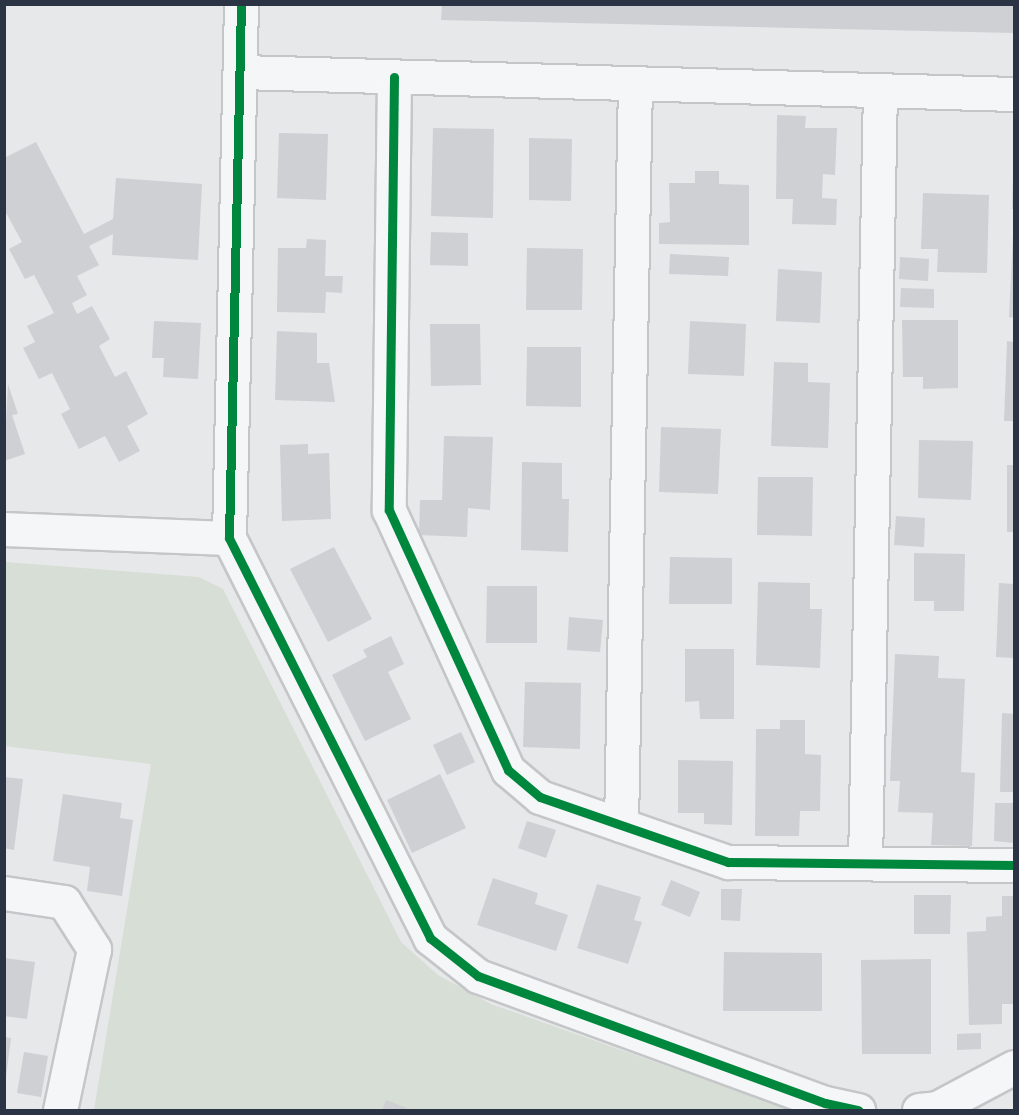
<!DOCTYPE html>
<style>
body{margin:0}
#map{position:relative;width:1019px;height:1115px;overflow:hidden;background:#e6e8ea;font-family:"Source Sans 3",sans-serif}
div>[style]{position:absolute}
.green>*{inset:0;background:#d6ded6}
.building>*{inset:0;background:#ced0d3}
.roads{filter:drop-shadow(2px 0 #c4c6c8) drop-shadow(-2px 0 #c4c6c8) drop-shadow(0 2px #c4c6c8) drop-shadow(0 -2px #c4c6c8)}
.minor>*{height:33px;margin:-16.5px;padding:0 16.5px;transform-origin:16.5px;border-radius:16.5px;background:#f5f6f7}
.cycleway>*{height:9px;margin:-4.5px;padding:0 4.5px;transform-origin:4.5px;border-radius:4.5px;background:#00873e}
span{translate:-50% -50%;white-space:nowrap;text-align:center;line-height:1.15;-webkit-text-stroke:4.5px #f4f6f9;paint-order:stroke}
.frame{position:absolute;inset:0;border:6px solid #2b3445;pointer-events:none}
</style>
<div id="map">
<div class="green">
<i style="clip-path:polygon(5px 562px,199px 577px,223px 589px,401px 942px,438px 975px,491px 1004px,791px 1110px,94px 1110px,151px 764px,5px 746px)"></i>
</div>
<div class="building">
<i style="clip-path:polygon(442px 4px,1014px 5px,1014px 33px,441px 20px)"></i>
<i style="clip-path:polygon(777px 115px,806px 116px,805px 128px,837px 128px,835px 175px,823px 174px,822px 198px,837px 199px,836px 225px,792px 224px,793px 199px,776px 199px)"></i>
<i style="clip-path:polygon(433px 128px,494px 129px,493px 218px,431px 216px)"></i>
<i style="clip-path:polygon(279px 133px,328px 134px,326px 200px,277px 198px)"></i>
<i style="clip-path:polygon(529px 138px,572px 139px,571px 201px,529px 200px)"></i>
<i style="clip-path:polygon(36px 142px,84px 234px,113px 219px,116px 178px,202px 184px,198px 260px,112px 255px,113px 234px,89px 246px,99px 265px,77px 276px,87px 295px,72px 303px,77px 314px,92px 306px,110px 339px,99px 346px,115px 377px,126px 371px,148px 414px,127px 426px,140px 451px,119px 462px,105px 436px,79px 449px,61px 414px,70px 409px,52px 373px,39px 379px,23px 348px,35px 342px,27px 326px,54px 313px,34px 275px,25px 279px,9px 249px,22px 242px,4px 209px,4px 158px)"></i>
<i style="clip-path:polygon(695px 171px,719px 171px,719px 184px,749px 185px,749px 245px,659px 244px,659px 223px,670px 222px,669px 183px,695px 183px)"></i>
<i style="clip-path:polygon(1013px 175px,1014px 175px,1014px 209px,1012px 209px)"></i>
<i style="clip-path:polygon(923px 193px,989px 195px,987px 273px,937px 272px,938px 249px,921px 249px)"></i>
<i style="clip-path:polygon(431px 232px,468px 233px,468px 266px,430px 265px)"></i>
<i style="clip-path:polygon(1013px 235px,1014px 235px,1014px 318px,1009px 317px)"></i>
<i style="clip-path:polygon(307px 239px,326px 240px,325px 276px,343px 276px,342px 293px,326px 292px,325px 313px,277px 312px,278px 248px,306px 248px)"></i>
<i style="clip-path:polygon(527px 248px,583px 249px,582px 310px,526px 310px)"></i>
<i style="clip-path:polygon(670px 254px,729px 257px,728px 276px,669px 274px)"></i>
<i style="clip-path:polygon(900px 257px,929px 259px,928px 281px,899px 279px)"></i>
<i style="clip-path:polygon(778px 269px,822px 272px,820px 323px,776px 321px)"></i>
<i style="clip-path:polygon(901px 288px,934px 289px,934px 308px,900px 307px)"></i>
<i style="clip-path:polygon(902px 320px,958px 320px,958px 388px,923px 389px,923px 377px,903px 377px)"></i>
<i style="clip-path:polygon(154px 321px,201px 323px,198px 379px,163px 377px,164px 358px,152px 358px)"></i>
<i style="clip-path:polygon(690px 321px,746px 324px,744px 376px,688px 374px)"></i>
<i style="clip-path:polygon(430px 324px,480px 324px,481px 385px,431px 386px)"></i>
<i style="clip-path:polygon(277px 331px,317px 333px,317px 363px,329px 363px,335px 402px,275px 400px)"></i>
<i style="clip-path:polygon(1007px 341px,1014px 342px,1014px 421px,1004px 421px)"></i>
<i style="clip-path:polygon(527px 347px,581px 347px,581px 407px,526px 406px)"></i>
<i style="clip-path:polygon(774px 362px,808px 363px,808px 382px,830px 383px,828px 448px,771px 446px)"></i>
<i style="clip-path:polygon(8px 384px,18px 414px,12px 415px,25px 454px,4px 461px)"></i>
<i style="clip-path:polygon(661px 427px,721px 429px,718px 494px,659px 492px)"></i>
<i style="clip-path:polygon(444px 436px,493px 437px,490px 510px,468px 508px,467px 537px,419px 535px,420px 500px,442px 500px)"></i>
<i style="clip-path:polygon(919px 440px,973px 441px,971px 500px,918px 498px)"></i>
<i style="clip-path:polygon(308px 444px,308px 454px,329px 453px,331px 519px,282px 521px,280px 445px)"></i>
<i style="clip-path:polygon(522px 462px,562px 463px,562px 499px,569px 499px,568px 552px,521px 550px)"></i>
<i style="clip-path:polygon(1007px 465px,1014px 465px,1014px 532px,1007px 532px)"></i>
<i style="clip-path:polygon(758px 477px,813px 477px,812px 536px,757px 535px)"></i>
<i style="clip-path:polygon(896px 516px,925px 518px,924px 547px,894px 545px)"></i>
<i style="clip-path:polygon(334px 547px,372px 619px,328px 642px,290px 569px)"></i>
<i style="clip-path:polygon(914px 553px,965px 554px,964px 611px,934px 611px,934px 601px,914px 601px)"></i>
<i style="clip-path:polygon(670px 557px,732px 558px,732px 604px,669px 604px)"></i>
<i style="clip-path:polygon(758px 582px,810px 583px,810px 609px,822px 609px,820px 668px,756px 665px)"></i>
<i style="clip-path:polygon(999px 583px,1014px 584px,1014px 658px,996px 657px)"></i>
<i style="clip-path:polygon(487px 586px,537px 586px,537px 643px,486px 643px)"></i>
<i style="clip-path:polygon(569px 617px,603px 620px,600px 652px,567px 650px)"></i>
<i style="clip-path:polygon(391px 636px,404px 664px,388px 672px,411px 719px,365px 741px,332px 675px,367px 657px,363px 650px)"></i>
<i style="clip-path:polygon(685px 649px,734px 649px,734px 719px,700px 719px,699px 701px,685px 702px)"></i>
<i style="clip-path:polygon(895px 654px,939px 656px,938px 678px,965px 679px,961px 772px,975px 773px,972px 846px,931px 845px,933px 813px,898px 812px,900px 781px,890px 781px)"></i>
<i style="clip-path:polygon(525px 682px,581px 683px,580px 749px,523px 747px)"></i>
<i style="clip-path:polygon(1002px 713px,1014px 714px,1014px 792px,1000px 792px)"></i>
<i style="clip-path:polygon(780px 720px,805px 720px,805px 754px,821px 755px,820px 811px,800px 811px,799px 836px,755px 836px,756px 729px,780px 729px)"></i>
<i style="clip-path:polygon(461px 732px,475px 762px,447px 775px,433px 745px)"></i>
<i style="clip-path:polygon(678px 760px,733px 761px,732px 825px,704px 824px,704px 813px,678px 813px)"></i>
<i style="clip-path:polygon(440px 774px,466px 828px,412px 853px,387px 800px)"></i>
<i style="clip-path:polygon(4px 777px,23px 779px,14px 850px,4px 848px)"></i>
<i style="clip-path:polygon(63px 794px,122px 803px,120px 818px,133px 820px,122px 896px,87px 891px,90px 867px,53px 861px)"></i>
<i style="clip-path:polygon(995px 803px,1014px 803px,1014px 843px,994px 841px)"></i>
<i style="clip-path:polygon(527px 821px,556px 830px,546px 858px,518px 848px)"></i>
<i style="clip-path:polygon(493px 878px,538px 893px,535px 904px,568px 915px,556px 951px,477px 925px)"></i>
<i style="clip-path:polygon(671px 880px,700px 892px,690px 917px,661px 905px)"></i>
<i style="clip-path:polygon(597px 884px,641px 897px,634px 920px,642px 922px,628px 964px,577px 948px)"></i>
<i style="clip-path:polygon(721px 889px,742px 889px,740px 921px,721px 920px)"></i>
<i style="clip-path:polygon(914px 895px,951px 895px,950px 934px,914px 934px)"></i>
<i style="clip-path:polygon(1002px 896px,1014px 896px,1014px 1004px,1002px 1004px,1002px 1024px,969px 1025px,967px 932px,986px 931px,986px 917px,1002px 916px)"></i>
<i style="clip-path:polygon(724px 952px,822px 953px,822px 1011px,723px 1011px)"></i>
<i style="clip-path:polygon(4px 958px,35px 962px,27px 1019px,4px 1016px)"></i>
<i style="clip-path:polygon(931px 959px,931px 1054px,862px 1054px,861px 960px)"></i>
<i style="clip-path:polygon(981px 1033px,981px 1049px,957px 1050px,957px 1034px)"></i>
<i style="clip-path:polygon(4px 1037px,11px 1038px,6px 1077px,4px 1077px)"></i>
<i style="clip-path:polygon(24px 1052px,48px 1056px,41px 1097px,17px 1093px)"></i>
<i style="clip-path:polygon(386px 1100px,407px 1108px,406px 1110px,382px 1110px)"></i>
</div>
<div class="roads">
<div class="minor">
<i style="left:241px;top:4px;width:534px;rotate:91.29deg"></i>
<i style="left:229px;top:538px;width:448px;rotate:63.3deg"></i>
<i style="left:430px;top:938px;width:61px;rotate:38.4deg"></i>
<i style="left:478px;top:976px;width:370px;rotate:20.1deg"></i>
<i style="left:825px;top:1103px;width:34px;rotate:12deg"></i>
<i style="left:241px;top:72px;width:773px;rotate:1.63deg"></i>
<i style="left:394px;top:77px;width:433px;rotate:90.7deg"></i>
<i style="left:389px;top:510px;width:286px;rotate:65.4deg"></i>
<i style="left:508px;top:770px;width:42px;rotate:40.2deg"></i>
<i style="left:540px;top:797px;width:199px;rotate:19.1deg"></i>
<i style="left:728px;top:862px;width:286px;rotate:0.6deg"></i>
<i style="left:4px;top:529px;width:225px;rotate:2.3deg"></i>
<i style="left:621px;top:825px;width:742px;rotate:-88.92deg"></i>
<i style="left:865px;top:863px;width:772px;rotate:-88.89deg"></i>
<i style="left:4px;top:893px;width:61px;rotate:8.5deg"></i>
<i style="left:64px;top:902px;width:56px;rotate:57.4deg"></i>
<i style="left:94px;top:949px;width:165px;rotate:101.9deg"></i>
<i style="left:919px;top:1110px;width:18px;rotate:-6deg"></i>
<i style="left:937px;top:1108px;width:87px;rotate:-28deg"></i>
</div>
</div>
<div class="cycleway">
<i style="left:241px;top:4px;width:534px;rotate:91.29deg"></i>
<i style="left:229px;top:538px;width:448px;rotate:63.3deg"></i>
<i style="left:430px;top:938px;width:61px;rotate:38.4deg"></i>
<i style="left:478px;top:976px;width:370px;rotate:20.1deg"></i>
<i style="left:825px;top:1103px;width:34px;rotate:12deg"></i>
<i style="left:394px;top:77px;width:433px;rotate:90.7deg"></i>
<i style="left:389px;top:510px;width:286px;rotate:65.4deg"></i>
<i style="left:508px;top:770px;width:42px;rotate:40.2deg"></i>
<i style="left:540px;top:797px;width:199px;rotate:19.1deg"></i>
<i style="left:728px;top:862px;width:286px;rotate:0.6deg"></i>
</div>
<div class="frame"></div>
</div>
